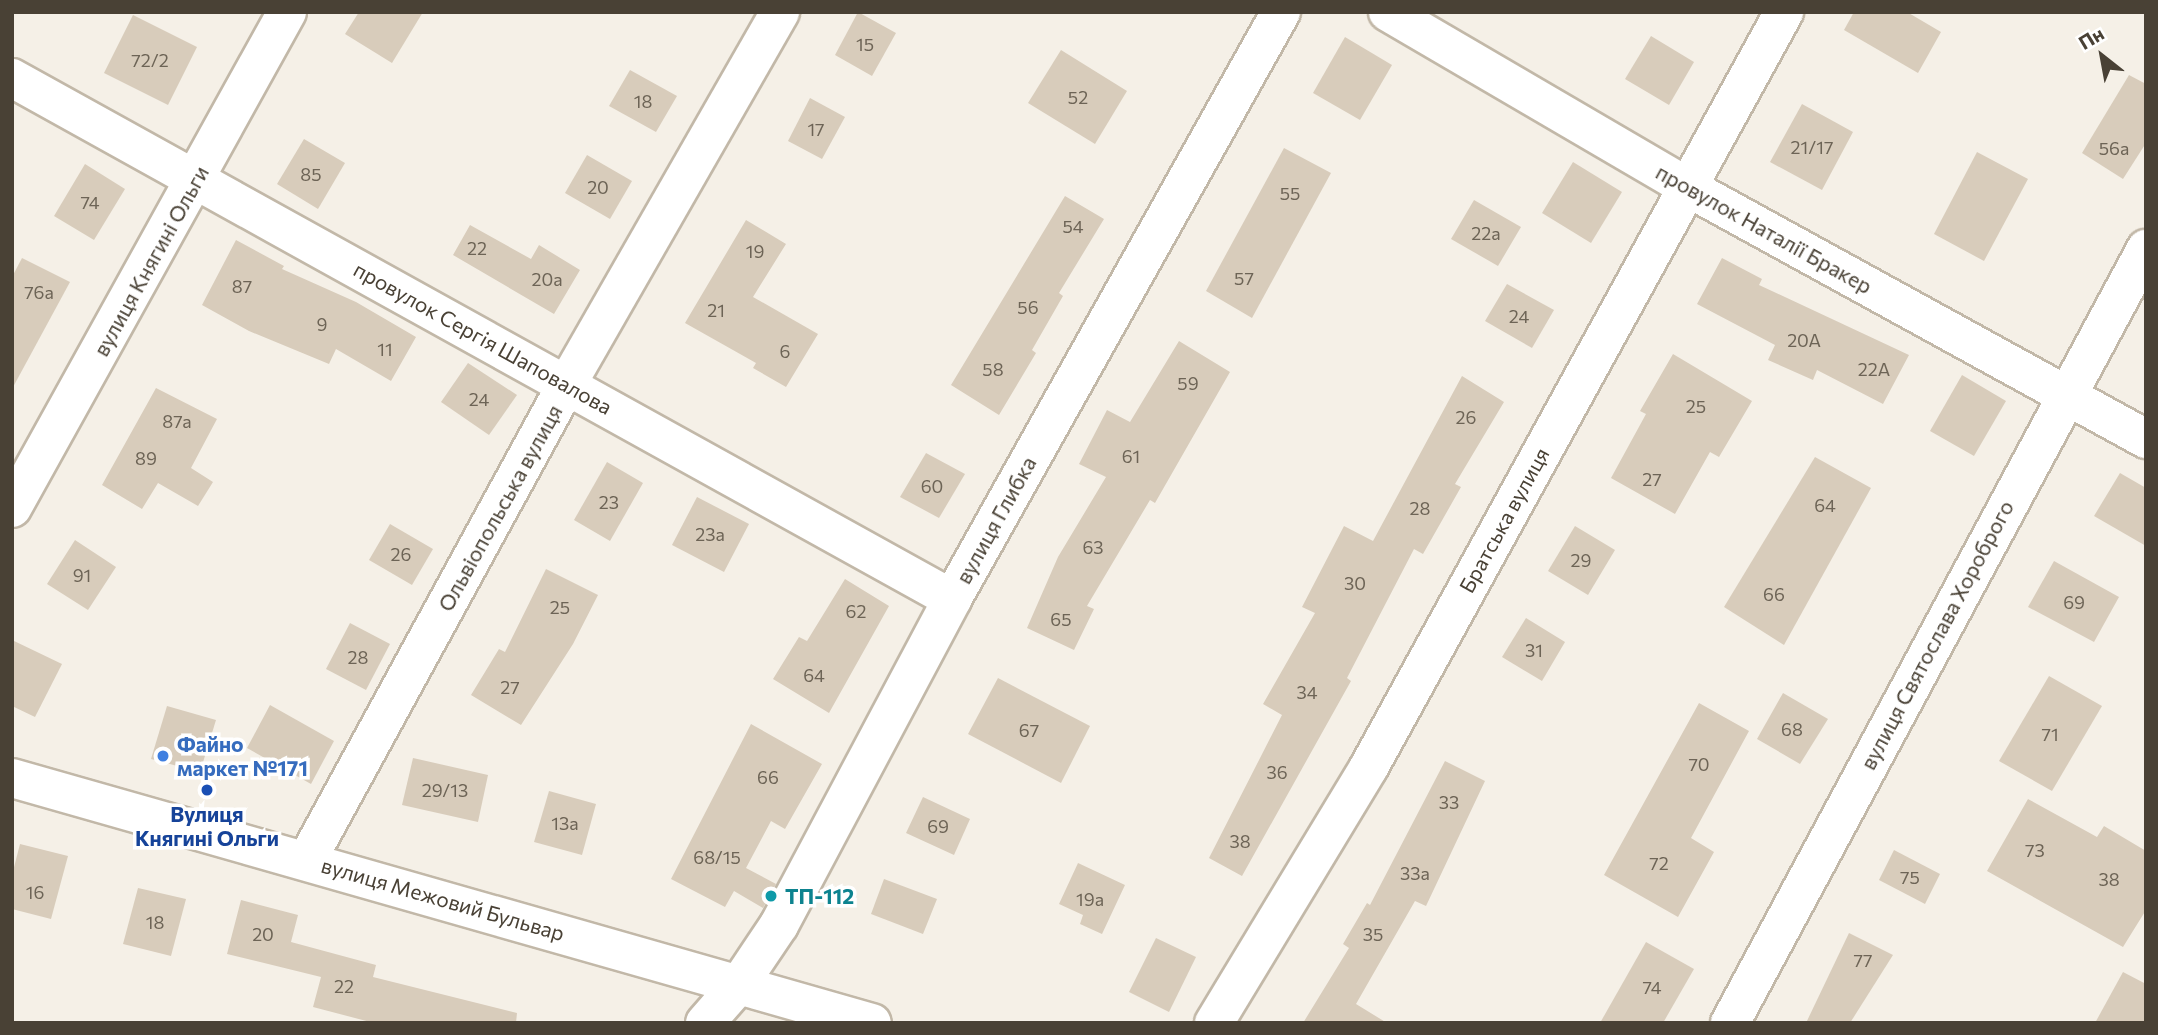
<!DOCTYPE html>
<meta charset="utf-8">
<style>
body{margin:0}
#map{position:relative;width:2158px;height:1035px;overflow:hidden;background:#f5f0e7;font-family:Commissioner,sans-serif}
div>[style]{position:absolute}
.building>*{inset:0;background:#d8ccbb}
.roads{filter:drop-shadow(2px 0 #c2b8a8) drop-shadow(-2px 0 #c2b8a8) drop-shadow(0 2px #c2b8a8) drop-shadow(0 -2px #c2b8a8)}
.minor>*{height:38px;margin:-19px;padding:0 19px;transform-origin:19px;border-radius:19px;background:#fff}
.dots>*{width:19px;height:19px;translate:-50% -50%;box-sizing:border-box;border:4px solid #fff;border-radius:50%}
span{translate:-50% -50%;white-space:nowrap;text-align:center;line-height:1.15;-webkit-text-stroke:7px #fff;paint-order:stroke}
.number-label{font-size:18px;color:#6d6456}
.number-label span{-webkit-text-stroke-width:0}
.street-label{font-size:21px;color:#494135}
.shop-label{font-size:21px;color:#366cbe;font-weight:700}
.left{translate:0 -50%;text-align:left}
.transit-label{font-size:21px;color:#164399;font-weight:700}
.culture-label{font-size:21px;color:#0d838f;font-weight:700}
.frame{position:absolute;inset:0;border:14px solid #494135;pointer-events:none}
.north{position:absolute;left:2067px;top:21px;width:70px;height:70px;-webkit-text-stroke:5px #fff;paint-order:stroke;rotate:329deg;font-size:19px;font-weight:700;line-height:28px;text-align:center;color:#494135}
.north::after{content:'';display:block;margin:auto;width:24px;height:32px;background:#494135;clip-path:polygon(50% 0,100% 100%,50% 72%,0 100%)}
</style>
<div id="map">
<div class="building">
<i style="clip-path:polygon(359px 12px,423px 12px,392px 63px,345px 34px)"></i>
<i style="clip-path:polygon(858px 12px,896px 33px,872px 76px,835px 55px)"></i>
<i style="clip-path:polygon(1854px 12px,1907px 12px,1941px 32px,1918px 73px,1844px 30px)"></i>
<i style="clip-path:polygon(133px 15px,197px 47px,168px 105px,104px 73px)"></i>
<i style="clip-path:polygon(1651px 36px,1694px 62px,1669px 105px,1625px 79px)"></i>
<i style="clip-path:polygon(1345px 37px,1392px 65px,1360px 120px,1313px 93px)"></i>
<i style="clip-path:polygon(1061px 50px,1127px 91px,1095px 144px,1028px 103px)"></i>
<i style="clip-path:polygon(630px 70px,677px 96px,656px 132px,609px 106px)"></i>
<i style="clip-path:polygon(2129px 75px,2146px 84px,2146px 143px,2123px 179px,2082px 153px)"></i>
<i style="clip-path:polygon(810px 98px,845px 117px,822px 159px,788px 141px)"></i>
<i style="clip-path:polygon(1802px 104px,1853px 132px,1822px 190px,1770px 162px)"></i>
<i style="clip-path:polygon(304px 139px,345px 163px,318px 209px,277px 184px)"></i>
<i style="clip-path:polygon(1284px 148px,1331px 173px,1252px 318px,1206px 291px)"></i>
<i style="clip-path:polygon(1977px 152px,2028px 179px,1984px 261px,1934px 234px)"></i>
<i style="clip-path:polygon(587px 155px,632px 181px,610px 219px,565px 193px)"></i>
<i style="clip-path:polygon(1573px 162px,1622px 192px,1591px 243px,1542px 213px)"></i>
<i style="clip-path:polygon(85px 164px,125px 189px,94px 240px,54px 216px)"></i>
<i style="clip-path:polygon(1065px 196px,1104px 219px,1059px 293px,1063px 296px,1032px 350px,1036px 353px,999px 415px,951px 385px)"></i>
<i style="clip-path:polygon(1474px 200px,1521px 227px,1498px 266px,1451px 239px)"></i>
<i style="clip-path:polygon(746px 220px,786px 244px,753px 297px,818px 334px,786px 387px,753px 368px,756px 363px,685px 323px)"></i>
<i style="clip-path:polygon(470px 225px,531px 259px,539px 245px,580px 270px,554px 314px,453px 255px)"></i>
<i style="clip-path:polygon(236px 240px,284px 266px,282px 269px,356px 302px,416px 337px,391px 381px,336px 349px,329px 364px,249px 331px,202px 305px)"></i>
<i style="clip-path:polygon(22px 258px,70px 282px,12px 389px,12px 277px)"></i>
<i style="clip-path:polygon(1722px 258px,1762px 279px,1759px 285px,1909px 355px,1883px 404px,1817px 370px,1813px 380px,1768px 360px,1775px 345px,1697px 304px)"></i>
<i style="clip-path:polygon(1507px 284px,1554px 310px,1532px 348px,1485px 321px)"></i>
<i style="clip-path:polygon(1179px 341px,1230px 372px,1155px 503px,1150px 500px,1087px 606px,1094px 609px,1074px 650px,1027px 628px,1058px 557px,1106px 477px,1079px 464px,1107px 410px,1130px 422px)"></i>
<i style="clip-path:polygon(1673px 354px,1752px 401px,1719px 457px,1710px 452px,1675px 514px,1611px 478px,1646px 414px,1640px 411px)"></i>
<i style="clip-path:polygon(468px 363px,517px 395px,489px 435px,441px 402px)"></i>
<i style="clip-path:polygon(1962px 375px,2006px 401px,1974px 456px,1930px 431px)"></i>
<i style="clip-path:polygon(1462px 376px,1504px 402px,1455px 484px,1461px 487px,1423px 554px,1414px 549px,1347px 678px,1351px 681px,1242px 876px,1209px 858px,1282px 715px,1263px 704px,1315px 613px,1302px 607px,1344px 526px,1373px 541px)"></i>
<i style="clip-path:polygon(156px 388px,217px 419px,191px 468px,213px 482px,198px 506px,158px 483px,142px 509px,102px 485px)"></i>
<i style="clip-path:polygon(926px 453px,965px 474px,939px 518px,900px 497px)"></i>
<i style="clip-path:polygon(1815px 457px,1871px 488px,1784px 645px,1724px 607px)"></i>
<i style="clip-path:polygon(607px 462px,643px 483px,610px 541px,574px 520px)"></i>
<i style="clip-path:polygon(2120px 473px,2146px 488px,2146px 546px,2094px 516px)"></i>
<i style="clip-path:polygon(697px 497px,749px 524px,724px 572px,672px 545px)"></i>
<i style="clip-path:polygon(390px 524px,433px 549px,412px 585px,369px 560px)"></i>
<i style="clip-path:polygon(1575px 526px,1615px 550px,1588px 595px,1548px 571px)"></i>
<i style="clip-path:polygon(75px 540px,116px 567px,88px 610px,47px 584px)"></i>
<i style="clip-path:polygon(2054px 561px,2119px 597px,2094px 642px,2028px 607px)"></i>
<i style="clip-path:polygon(546px 569px,598px 595px,573px 644px,521px 725px,471px 695px,499px 649px,505px 652px)"></i>
<i style="clip-path:polygon(845px 579px,889px 606px,829px 713px,773px 679px,799px 637px,807px 641px)"></i>
<i style="clip-path:polygon(1526px 618px,1565px 642px,1542px 681px,1502px 657px)"></i>
<i style="clip-path:polygon(350px 623px,390px 644px,366px 690px,326px 669px)"></i>
<i style="clip-path:polygon(12px 640px,62px 664px,35px 717px,12px 706px)"></i>
<i style="clip-path:polygon(2049px 676px,2102px 706px,2052px 791px,1999px 761px)"></i>
<i style="clip-path:polygon(998px 678px,1090px 726px,1061px 783px,968px 734px)"></i>
<i style="clip-path:polygon(1783px 693px,1828px 719px,1800px 764px,1757px 739px)"></i>
<i style="clip-path:polygon(1699px 703px,1749px 731px,1691px 838px,1714px 852px,1678px 917px,1604px 875px)"></i>
<i style="clip-path:polygon(270px 705px,334px 741px,311px 784px,247px 748px)"></i>
<i style="clip-path:polygon(167px 706px,216px 720px,200px 772px,151px 759px)"></i>
<i style="clip-path:polygon(751px 724px,822px 764px,785px 829px,771px 821px,746px 868px,776px 884px,763px 908px,734px 891px,725px 907px,671px 879px)"></i>
<i style="clip-path:polygon(413px 758px,488px 775px,478px 822px,402px 805px)"></i>
<i style="clip-path:polygon(1445px 761px,1485px 781px,1426px 906px,1415px 901px,1356px 1004px,1387px 1023px,1303px 1023px,1349px 948px,1343px 944px,1367px 903px,1370px 905px)"></i>
<i style="clip-path:polygon(549px 791px,596px 804px,582px 855px,534px 842px)"></i>
<i style="clip-path:polygon(923px 797px,970px 819px,954px 855px,906px 833px)"></i>
<i style="clip-path:polygon(2028px 799px,2097px 837px,2104px 826px,2146px 851px,2146px 910px,2123px 947px,1987px 871px)"></i>
<i style="clip-path:polygon(20px 844px,68px 856px,51px 919px,12px 909px,12px 875px)"></i>
<i style="clip-path:polygon(1894px 850px,1940px 874px,1925px 904px,1879px 880px)"></i>
<i style="clip-path:polygon(1078px 863px,1125px 885px,1102px 934px,1080px 924px,1083px 915px,1059px 904px)"></i>
<i style="clip-path:polygon(884px 879px,937px 899px,923px 934px,871px 914px)"></i>
<i style="clip-path:polygon(138px 888px,186px 899px,171px 956px,123px 944px)"></i>
<i style="clip-path:polygon(241px 900px,298px 915px,291px 942px,376px 965px,373px 977px,517px 1013px,516px 1023px,374px 1023px,313px 1007px,321px 977px,227px 954px)"></i>
<i style="clip-path:polygon(1849px 933px,1893px 955px,1850px 1023px,1806px 1023px)"></i>
<i style="clip-path:polygon(1156px 938px,1196px 957px,1169px 1012px,1129px 992px)"></i>
<i style="clip-path:polygon(1646px 942px,1694px 969px,1663px 1023px,1600px 1023px)"></i>
<i style="clip-path:polygon(2123px 972px,2146px 984px,2146px 1023px,2095px 1023px)"></i>
</div>
<div class="roads">
<div class="minor">
<i style="left:1388px;top:12px;width:346px;rotate:30.3deg"></i>
<i style="left:1687px;top:187px;width:524px;rotate:28.77deg"></i>
<i style="left:12px;top:78px;width:1075px;rotate:29deg"></i>
<i style="left:12px;top:508px;width:567px;rotate:-60.99deg"></i>
<i style="left:12px;top:778px;width:894px;rotate:15.9deg"></i>
<i style="left:307px;top:860px;width:542px;rotate:-61.36deg"></i>
<i style="left:567px;top:384px;width:429px;rotate:-60.2deg"></i>
<i style="left:705px;top:1023px;width:53px;rotate:-48.8deg"></i>
<i style="left:740px;top:983px;width:70px;rotate:-56.1deg"></i>
<i style="left:779px;top:925px;width:369px;rotate:-62deg"></i>
<i style="left:952px;top:599px;width:673px;rotate:-60.73deg"></i>
<i style="left:1214px;top:1023px;width:299px;rotate:-58.8deg"></i>
<i style="left:1369px;top:767px;width:862px;rotate:-61.2deg"></i>
<i style="left:1730px;top:1023px;width:879px;rotate:-61.74deg"></i>
</div>
</div>
<div class="dots">
<i style="left:163px;top:756px;background:#3f7fe0"></i>
<i style="left:207px;top:790px;background:#1a4fb4"></i>
<i style="left:771px;top:896px;background:#0f9aa8"></i>
</div>
<div class="number-label">
<span style="left:865px;top:44px">15</span>
<span style="left:150px;top:60px">72/2</span>
<span style="left:1078px;top:97px">52</span>
<span style="left:643px;top:101px">18</span>
<span style="left:816px;top:129px">17</span>
<span style="left:1812px;top:147px">21/17</span>
<span style="left:2114px;top:148px">56а</span>
<span style="left:311px;top:174px">85</span>
<span style="left:598px;top:187px">20</span>
<span style="left:1290px;top:193px">55</span>
<span style="left:90px;top:202px">74</span>
<span style="left:1073px;top:226px">54</span>
<span style="left:1486px;top:233px">22а</span>
<span style="left:477px;top:248px">22</span>
<span style="left:755px;top:251px">19</span>
<span style="left:1244px;top:278px">57</span>
<span style="left:547px;top:279px">20а</span>
<span style="left:242px;top:286px">87</span>
<span style="left:39px;top:292px">76а</span>
<span style="left:1028px;top:307px">56</span>
<span style="left:716px;top:310px">21</span>
<span style="left:1519px;top:316px">24</span>
<span style="left:322px;top:324px">9</span>
<span style="left:1804px;top:340px">20А</span>
<span style="left:385px;top:349px">11</span>
<span style="left:785px;top:351px">6</span>
<span style="left:993px;top:369px">58</span>
<span style="left:1874px;top:369px">22А</span>
<span style="left:1188px;top:383px">59</span>
<span style="left:479px;top:399px">24</span>
<span style="left:1696px;top:406px">25</span>
<span style="left:1466px;top:417px">26</span>
<span style="left:177px;top:421px">87а</span>
<span style="left:1131px;top:456px">61</span>
<span style="left:146px;top:458px">89</span>
<span style="left:1652px;top:479px">27</span>
<span style="left:932px;top:486px">60</span>
<span style="left:609px;top:502px">23</span>
<span style="left:1825px;top:505px">64</span>
<span style="left:1420px;top:508px">28</span>
<span style="left:710px;top:534px">23а</span>
<span style="left:1093px;top:547px">63</span>
<span style="left:401px;top:554px">26</span>
<span style="left:1581px;top:560px">29</span>
<span style="left:82px;top:575px">91</span>
<span style="left:1355px;top:583px">30</span>
<span style="left:1774px;top:594px">66</span>
<span style="left:2074px;top:602px">69</span>
<span style="left:560px;top:607px">25</span>
<span style="left:856px;top:611px">62</span>
<span style="left:1061px;top:619px">65</span>
<span style="left:1534px;top:650px">31</span>
<span style="left:358px;top:657px">28</span>
<span style="left:814px;top:675px">64</span>
<span style="left:510px;top:687px">27</span>
<span style="left:1307px;top:692px">34</span>
<span style="left:1792px;top:729px">68</span>
<span style="left:1029px;top:730px">67</span>
<span style="left:2050px;top:734px">71</span>
<span style="left:1699px;top:764px">70</span>
<span style="left:1277px;top:772px">36</span>
<span style="left:768px;top:777px">66</span>
<span style="left:445px;top:790px">29/13</span>
<span style="left:1449px;top:802px">33</span>
<span style="left:565px;top:823px">13а</span>
<span style="left:938px;top:826px">69</span>
<span style="left:1240px;top:841px">38</span>
<span style="left:2035px;top:850px">73</span>
<span style="left:717px;top:857px">68/15</span>
<span style="left:1659px;top:863px">72</span>
<span style="left:1415px;top:873px">33а</span>
<span style="left:1910px;top:877px">75</span>
<span style="left:2109px;top:879px">38</span>
<span style="left:35px;top:892px">16</span>
<span style="left:1090px;top:899px">19а</span>
<span style="left:155px;top:922px">18</span>
<span style="left:263px;top:934px">20</span>
<span style="left:1373px;top:934px">35</span>
<span style="left:1863px;top:960px">77</span>
<span style="left:344px;top:986px">22</span>
<span style="left:1652px;top:987px">74</span>
</div>
<div class="street-label">
<span style="left:1764px;top:229px;rotate:29deg">провулок Наталії Бракер</span>
<span style="left:151px;top:261px;rotate:-61deg">вулиця Княгині Ольги</span>
<span style="left:483px;top:338px;rotate:29deg">провулок Сергія Шаповалова</span>
<span style="left:500px;top:508px;rotate:-61deg">Ольвіопольська вулиця</span>
<span style="left:996px;top:520px;rotate:-61deg">вулиця Глибка</span>
<span style="left:1504px;top:520px;rotate:-61deg">Братська вулиця</span>
<span style="left:1937px;top:635px;rotate:-62deg">вулиця Святослава Хороброго</span>
<span style="left:443px;top:899px;rotate:16deg">вулиця Межовий Бульвар</span>
</div>
<div class="shop-label">
<span class="left" style="left:177px;top:756px">Файно<br>маркет №171</span>
</div>
<div class="transit-label">
<span style="left:207px;top:826px">Вулиця<br>Княгині Ольги</span>
</div>
<div class="culture-label">
<span class="left" style="left:785px;top:896px">ТП-112</span>
</div>
<div class="frame"></div>
<div class="north">Пн</div>
</div>
